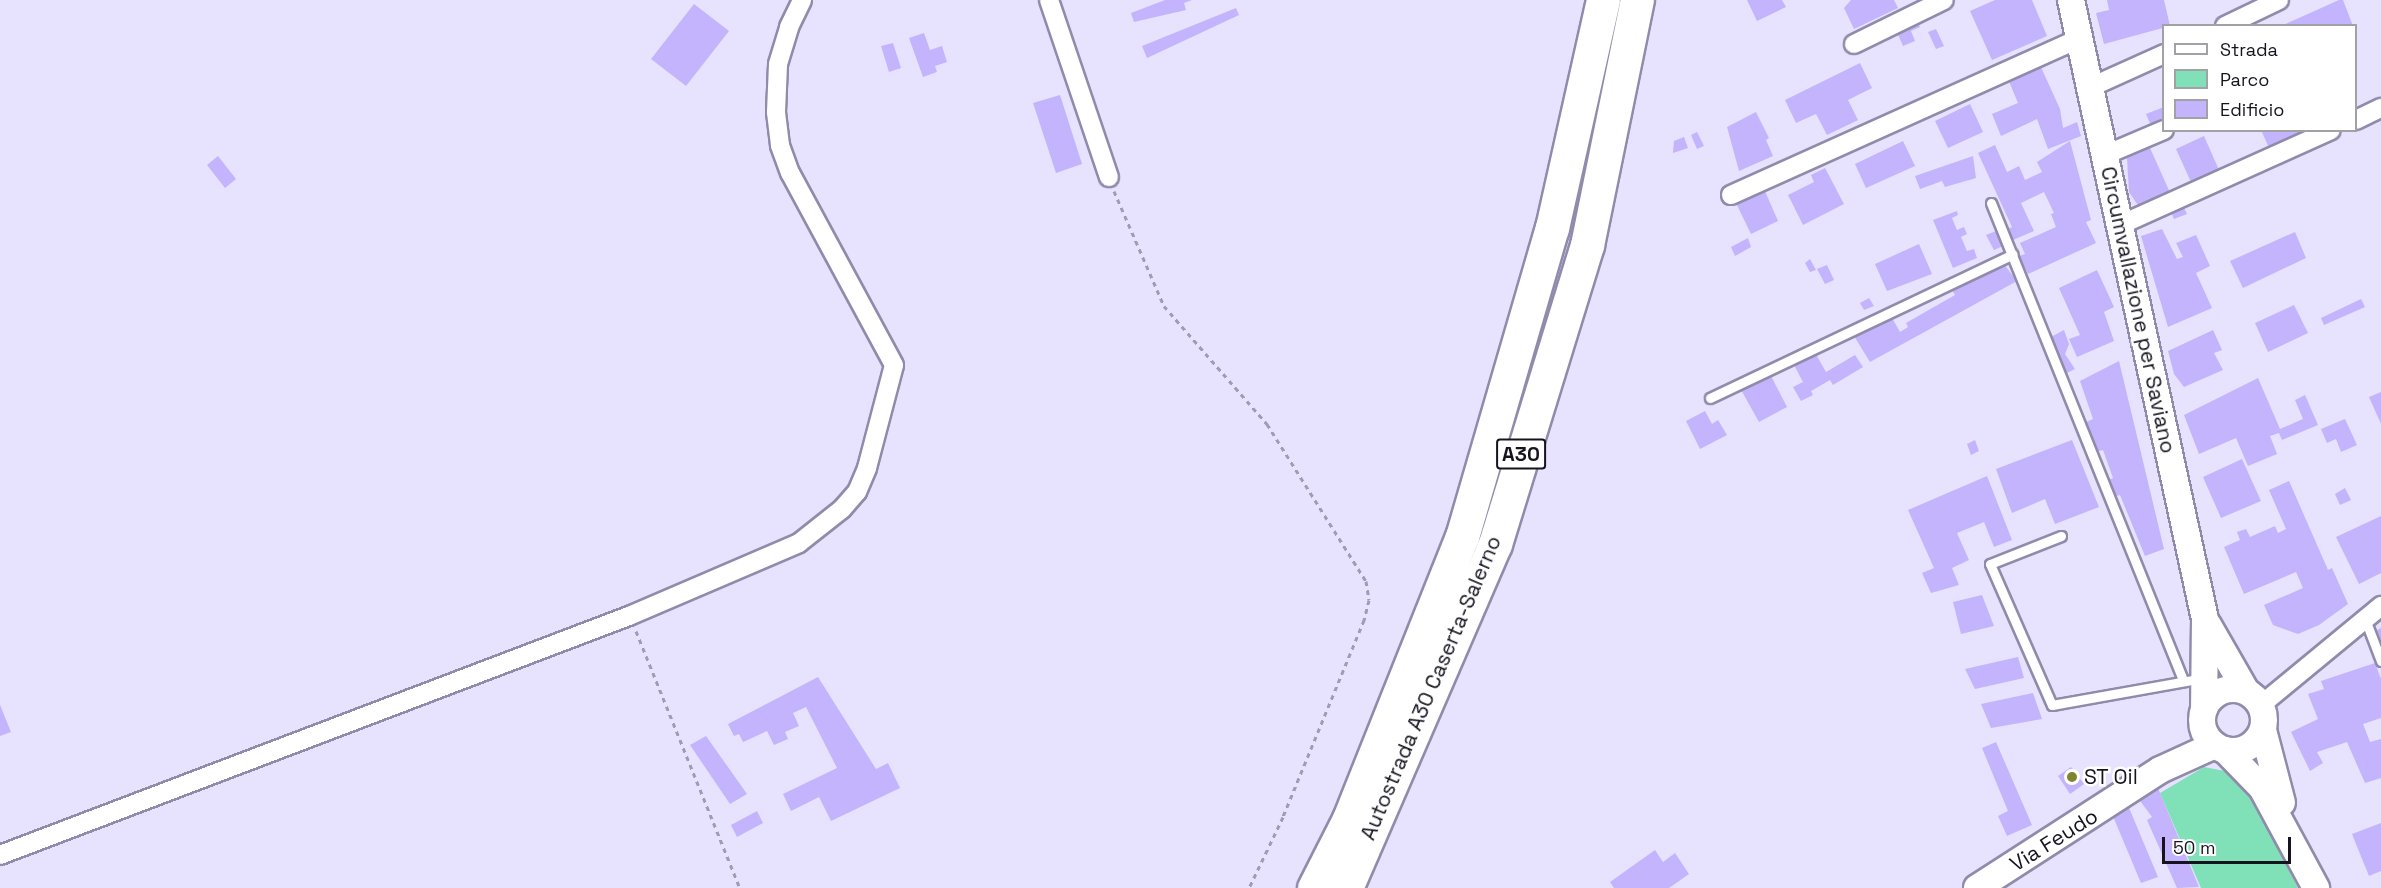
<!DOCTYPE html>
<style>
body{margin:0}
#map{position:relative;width:2381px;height:888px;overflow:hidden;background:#e7e2fe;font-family:"Space Grotesk",sans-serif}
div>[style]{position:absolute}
.green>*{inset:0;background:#80e1b8}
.building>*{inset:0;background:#c4b4fd}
.path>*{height:3px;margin-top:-1.5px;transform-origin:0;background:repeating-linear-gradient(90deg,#9f9bb2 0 4.5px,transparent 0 9px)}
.roads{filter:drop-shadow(2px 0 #918bab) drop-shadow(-2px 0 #918bab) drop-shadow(0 2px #918bab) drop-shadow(0 -2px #918bab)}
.lane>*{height:9px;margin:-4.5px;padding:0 4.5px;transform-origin:4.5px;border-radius:4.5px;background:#fff}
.street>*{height:18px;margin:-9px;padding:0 9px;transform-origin:9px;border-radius:9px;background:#fff}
.secondary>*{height:26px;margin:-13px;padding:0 13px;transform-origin:13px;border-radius:13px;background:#fff}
.secondary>.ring{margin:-13px;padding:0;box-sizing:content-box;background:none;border:26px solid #fff;border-radius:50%}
.highway>*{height:33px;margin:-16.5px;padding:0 16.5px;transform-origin:16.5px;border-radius:16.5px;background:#fff}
.dots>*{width:16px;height:16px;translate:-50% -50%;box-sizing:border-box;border:3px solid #fff;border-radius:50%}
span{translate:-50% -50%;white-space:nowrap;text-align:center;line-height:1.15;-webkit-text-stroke:5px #fff;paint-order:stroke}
.shield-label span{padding:2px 4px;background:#fff;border:2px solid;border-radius:4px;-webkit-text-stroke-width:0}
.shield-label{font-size:20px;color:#16131f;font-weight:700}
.street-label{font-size:21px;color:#16131f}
.poi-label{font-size:21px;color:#16131f}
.left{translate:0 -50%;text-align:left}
.legend{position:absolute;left:2162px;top:24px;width:195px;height:108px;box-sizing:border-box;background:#fff;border:2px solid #a2a1a5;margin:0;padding:8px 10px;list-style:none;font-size:18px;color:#16131f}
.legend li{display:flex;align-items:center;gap:12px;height:30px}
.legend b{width:30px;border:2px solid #a2a1a5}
.scale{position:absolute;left:2162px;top:837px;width:129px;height:27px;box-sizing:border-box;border:3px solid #16131f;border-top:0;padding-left:8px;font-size:18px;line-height:21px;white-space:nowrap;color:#16131f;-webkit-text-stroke:4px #fff;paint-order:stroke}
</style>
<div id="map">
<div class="green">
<i style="clip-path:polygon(2204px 767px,2225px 771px,2255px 803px,2298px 888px,2201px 888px,2160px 793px)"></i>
</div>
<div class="building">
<i style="clip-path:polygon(1165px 0,1192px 0,1184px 3px,1186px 10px,1134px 22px,1131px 13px)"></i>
<i style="clip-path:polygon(1747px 0,1782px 0,1786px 7px,1757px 21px)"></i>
<i style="clip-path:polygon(1851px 0,1894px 0,1898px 8px,1854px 29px,1844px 8px)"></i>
<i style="clip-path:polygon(1995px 0,2032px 0,2047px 36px,1992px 60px,1970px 11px)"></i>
<i style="clip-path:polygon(2107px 0,2164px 0,2170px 26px,2104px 44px,2096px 13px,2109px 10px)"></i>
<i style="clip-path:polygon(2339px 0,2343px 0,2353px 26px,2281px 26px)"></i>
<i style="clip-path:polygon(694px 4px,729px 31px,686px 86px,651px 59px)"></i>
<i style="clip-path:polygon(1236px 8px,1239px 15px,1147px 58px,1142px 46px)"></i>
<i style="clip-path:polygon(1917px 20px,1920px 27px,1911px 31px,1915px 41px,1903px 46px,1896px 30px)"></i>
<i style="clip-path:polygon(1936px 29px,1944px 46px,1936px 49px,1928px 32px)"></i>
<i style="clip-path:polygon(924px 33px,930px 50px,942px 46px,947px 62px,935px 66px,937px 72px,923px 77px,909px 38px)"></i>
<i style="clip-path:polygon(893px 43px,901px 68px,889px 72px,881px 46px)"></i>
<i style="clip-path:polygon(1860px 63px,1872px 88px,1848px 100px,1858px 120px,1827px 135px,1816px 114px,1796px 123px,1785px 100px)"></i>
<i style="clip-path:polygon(2040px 65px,2060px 109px,2063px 128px,2077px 122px,2081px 136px,2048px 149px,2037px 119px,2001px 136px,1992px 114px,2018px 103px,2008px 79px)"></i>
<i style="clip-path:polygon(1060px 95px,1082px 164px,1056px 173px,1033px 103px)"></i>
<i style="clip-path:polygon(1970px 104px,1983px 132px,1948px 148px,1935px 121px)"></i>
<i style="clip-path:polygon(2164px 107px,2164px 123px,2152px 128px,2146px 114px)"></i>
<i style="clip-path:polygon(1756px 112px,1769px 138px,1766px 140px,1773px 156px,1739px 171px,1727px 127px)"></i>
<i style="clip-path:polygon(2261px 130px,2312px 130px,2270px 150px)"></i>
<i style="clip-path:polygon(1697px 132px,1704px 146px,1697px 149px,1691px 135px)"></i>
<i style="clip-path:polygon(2204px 136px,2219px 170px,2191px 182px,2176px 149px)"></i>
<i style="clip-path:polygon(1684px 137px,1688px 148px,1673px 153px,1674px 141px)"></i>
<i style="clip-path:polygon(1903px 141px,1915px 166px,1866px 188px,1855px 164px)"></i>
<i style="clip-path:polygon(2070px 141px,2091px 220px,2086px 222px,2096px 243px,2028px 274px,2019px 256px,2025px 254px,2020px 243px,2056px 227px,2051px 214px,2054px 213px,2044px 192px,2021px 203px,2034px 231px,2013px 240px,2008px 229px,2012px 227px,1978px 153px,1995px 145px,2007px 172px,2019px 166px,2025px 180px,2042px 172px,2037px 162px)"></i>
<i style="clip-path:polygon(2150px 148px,2172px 197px,2142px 211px,2129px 192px,2127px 158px)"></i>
<i style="clip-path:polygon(218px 156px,236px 179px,225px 188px,207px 165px)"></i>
<i style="clip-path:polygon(1973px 156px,1976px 178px,1945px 187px,1942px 181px,1920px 189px,1915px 176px)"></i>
<i style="clip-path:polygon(1825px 168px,1844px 204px,1803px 225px,1788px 195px,1814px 182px,1811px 175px)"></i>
<i style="clip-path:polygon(1764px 189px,1778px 221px,1751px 234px,1735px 201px)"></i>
<i style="clip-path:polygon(2183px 206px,2187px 214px,2174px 219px,2171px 212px)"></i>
<i style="clip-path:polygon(1957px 211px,1958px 215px,1952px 218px,1957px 230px,1964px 227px,1967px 234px,1961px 237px,1967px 251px,1974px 249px,1977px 258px,1953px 268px,1933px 220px)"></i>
<i style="clip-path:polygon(2162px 229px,2177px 259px,2183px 257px,2176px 243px,2196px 235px,2210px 266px,2196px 273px,2212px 308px,2168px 327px,2141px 236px)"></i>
<i style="clip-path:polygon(1996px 231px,2003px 246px,1994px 250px,1986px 235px)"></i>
<i style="clip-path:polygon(2295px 232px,2306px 258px,2243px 288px,2230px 261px)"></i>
<i style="clip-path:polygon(1748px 238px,1751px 247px,1735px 256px,1731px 247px)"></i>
<i style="clip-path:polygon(1919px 244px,1932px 274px,1887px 291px,1875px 264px)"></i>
<i style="clip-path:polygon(1810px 259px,1816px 270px,1810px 272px,1805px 263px)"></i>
<i style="clip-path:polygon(2003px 263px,2017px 281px,1870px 362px,1854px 336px,1891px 316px,1900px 332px,1908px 327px,1906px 323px,1955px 295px,1952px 290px)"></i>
<i style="clip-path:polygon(1827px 265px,1834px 280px,1825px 284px,1817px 269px)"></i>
<i style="clip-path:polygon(2097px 270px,2114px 307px,2104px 312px,2114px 341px,2077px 357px,2069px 339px,2080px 335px,2059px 288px)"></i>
<i style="clip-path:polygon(1869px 298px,1874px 306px,1864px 310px,1860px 303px)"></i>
<i style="clip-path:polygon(2361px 299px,2365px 307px,2324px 325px,2321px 318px)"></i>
<i style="clip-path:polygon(2294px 305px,2308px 333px,2268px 352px,2255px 323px)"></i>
<i style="clip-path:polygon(2064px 330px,2069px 344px,2065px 354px,2075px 369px,2065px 374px,2051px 337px)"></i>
<i style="clip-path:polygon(2213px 330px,2222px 350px,2214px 353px,2223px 370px,2184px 387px,2174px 374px,2168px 351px)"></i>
<i style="clip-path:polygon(1814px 351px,1826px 372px,1855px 355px,1863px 367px,1833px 385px,1830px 380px,1811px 391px,1813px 395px,1801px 401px,1793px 387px,1803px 382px,1793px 363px)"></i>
<i style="clip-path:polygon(2119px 361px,2164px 549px,2145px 556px,2120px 495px,2113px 497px,2107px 481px,2113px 478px,2103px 450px,2096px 452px,2084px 423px,2093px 419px,2080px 381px)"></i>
<i style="clip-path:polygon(1769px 372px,1787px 407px,1759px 422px,1740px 388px)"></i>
<i style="clip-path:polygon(2258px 378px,2280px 429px,2303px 419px,2295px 400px,2305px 395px,2318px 425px,2282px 440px,2279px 433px,2270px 436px,2277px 454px,2248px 466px,2236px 438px,2199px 454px,2184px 415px)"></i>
<i style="clip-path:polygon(2381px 392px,2381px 424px,2369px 397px)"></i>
<i style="clip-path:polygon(1705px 411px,1712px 424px,1718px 420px,1727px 435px,1700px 449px,1686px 421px)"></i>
<i style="clip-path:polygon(2345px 419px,2357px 445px,2341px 452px,2336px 439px,2327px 443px,2321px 429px)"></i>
<i style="clip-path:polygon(1975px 440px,1979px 451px,1971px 455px,1967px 444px)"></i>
<i style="clip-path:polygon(2072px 440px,2099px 507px,2055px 524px,2045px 499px,2012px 513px,1996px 469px)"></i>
<i style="clip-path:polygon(2242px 459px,2261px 501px,2221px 518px,2203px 477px)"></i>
<i style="clip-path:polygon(1987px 476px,2012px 540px,1994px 547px,1984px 522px,1957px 533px,1969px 560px,1952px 568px,1959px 585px,1931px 593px,1922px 573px,1934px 568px,1908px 510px)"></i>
<i style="clip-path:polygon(2289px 481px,2328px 570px,2332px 568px,2348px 604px,2319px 625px,2298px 634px,2273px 625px,2264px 605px,2303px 588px,2296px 572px,2244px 594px,2224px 547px,2240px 540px,2237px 532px,2246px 529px,2250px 537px,2275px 526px,2278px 533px,2286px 529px,2269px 490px)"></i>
<i style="clip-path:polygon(2345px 488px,2351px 500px,2340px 505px,2335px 494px)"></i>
<i style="clip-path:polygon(2381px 516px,2381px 573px,2359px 584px,2336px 537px)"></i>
<i style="clip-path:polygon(1982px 595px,1994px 626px,1961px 634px,1953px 602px)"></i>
<i style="clip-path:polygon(2381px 628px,2381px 644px,2374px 632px)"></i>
<i style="clip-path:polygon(2018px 657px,2024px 678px,1975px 689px,1965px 669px)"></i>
<i style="clip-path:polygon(2375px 663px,2381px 679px,2381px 718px,2363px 724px,2370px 742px,2381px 739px,2381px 778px,2365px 783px,2347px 742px,2317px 752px,2323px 763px,2310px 771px,2291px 732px,2318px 719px,2308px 694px,2324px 689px,2321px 681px)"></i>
<i style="clip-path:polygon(818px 677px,876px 769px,888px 763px,900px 788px,831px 821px,819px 797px,791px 811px,783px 794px,837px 768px,806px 707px,793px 713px,799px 726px,785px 732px,788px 739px,774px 745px,767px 731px,743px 742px,739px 734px,734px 736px,728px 724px)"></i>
<i style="clip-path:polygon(2033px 693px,2042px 719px,1991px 728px,1981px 704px)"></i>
<i style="clip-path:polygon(0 705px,11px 732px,0 736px)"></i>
<i style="clip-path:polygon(706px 736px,747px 794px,730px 804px,690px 745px)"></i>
<i style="clip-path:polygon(1996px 742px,2032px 825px,2007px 836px,1998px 816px,2008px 811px,1982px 748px)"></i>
<i style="clip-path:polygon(2071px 767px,2084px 784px,2070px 794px,2058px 776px)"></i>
<i style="clip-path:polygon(2158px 788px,2199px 887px,2177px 888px,2147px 820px,2152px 817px,2138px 798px)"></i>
<i style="clip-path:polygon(2127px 803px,2158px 877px,2141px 883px,2112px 814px)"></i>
<i style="clip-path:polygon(757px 811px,763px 823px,737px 837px,731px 825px)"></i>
<i style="clip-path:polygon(2381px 823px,2381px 871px,2369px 876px,2352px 834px)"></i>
<i style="clip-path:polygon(1655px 850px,1663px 862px,1675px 853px,1689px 874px,1669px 888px,1614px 888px,1610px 882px)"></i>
</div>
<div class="path">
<i style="left:1114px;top:191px;width:125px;rotate:66.5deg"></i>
<i style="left:1164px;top:306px;width:157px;rotate:48.9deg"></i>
<i style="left:1267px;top:424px;width:186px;rotate:57.8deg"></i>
<i style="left:1366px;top:581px;width:19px;rotate:81deg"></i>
<i style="left:1369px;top:600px;width:21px;rotate:104deg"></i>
<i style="left:1364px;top:620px;width:213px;rotate:112.4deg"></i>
<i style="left:1283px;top:817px;width:79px;rotate:115.6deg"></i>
<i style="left:636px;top:631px;width:277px;rotate:68deg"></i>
</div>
<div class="roads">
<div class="lane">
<i style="left:1991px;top:203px;width:514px;rotate:68.07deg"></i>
<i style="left:1710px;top:398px;width:335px;rotate:-25.4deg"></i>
<i style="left:2061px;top:536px;width:76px;rotate:158.5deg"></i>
<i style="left:1990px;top:564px;width:154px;rotate:66.3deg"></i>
<i style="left:2052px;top:705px;width:153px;rotate:-10.1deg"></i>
<i style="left:2365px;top:619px;width:45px;rotate:69.1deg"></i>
</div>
<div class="street">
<i style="left:1049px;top:0;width:187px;rotate:71.3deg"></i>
<i style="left:2225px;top:26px;width:60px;rotate:-25.7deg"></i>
<i style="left:1854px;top:44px;width:100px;rotate:-26.1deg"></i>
<i style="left:2091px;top:87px;width:80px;rotate:-24.3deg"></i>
<i style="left:2356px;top:120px;width:28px;rotate:-26deg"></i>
<i style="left:2105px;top:155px;width:64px;rotate:-23deg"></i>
<i style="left:1731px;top:195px;width:383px;rotate:-24.2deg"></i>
<i style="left:2120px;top:225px;width:231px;rotate:-24.2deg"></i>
<i style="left:2261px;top:705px;width:156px;rotate:-39.5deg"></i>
<i style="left:0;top:855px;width:673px;rotate:-20.81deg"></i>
<i style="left:629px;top:616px;width:185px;rotate:-23.2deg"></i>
<i style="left:799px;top:543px;width:55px;rotate:-38.3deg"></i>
<i style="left:842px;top:509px;width:23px;rotate:-49deg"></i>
<i style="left:857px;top:492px;width:26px;rotate:-67deg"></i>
<i style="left:867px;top:468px;width:106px;rotate:-75.3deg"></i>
<i style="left:894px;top:365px;width:218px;rotate:-118.4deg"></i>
<i style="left:790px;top:173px;width:30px;rotate:-110deg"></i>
<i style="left:780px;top:145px;width:33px;rotate:-97deg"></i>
<i style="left:776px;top:112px;width:48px;rotate:-87.6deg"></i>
<i style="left:778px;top:64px;width:39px;rotate:-73deg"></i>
<i style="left:789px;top:27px;width:30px;rotate:-64deg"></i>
</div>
<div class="secondary">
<i style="left:2071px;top:0;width:633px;rotate:77.79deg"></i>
<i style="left:2205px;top:619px;width:90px;rotate:90.6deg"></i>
<i style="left:2208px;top:625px;width:76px;rotate:60.1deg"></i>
<i class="ring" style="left:2202px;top:689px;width:36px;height:36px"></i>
<i style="left:2263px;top:730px;width:75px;rotate:75.4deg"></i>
<i style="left:2225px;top:750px;width:53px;rotate:45.8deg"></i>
<i style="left:2262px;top:788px;width:114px;rotate:61.6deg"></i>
<i style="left:1977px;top:888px;width:218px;rotate:-32.8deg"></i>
<i style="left:2160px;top:770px;width:60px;rotate:-24.4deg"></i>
</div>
<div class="highway">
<i style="left:1314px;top:888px;width:77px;rotate:-63.1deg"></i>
<i style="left:1349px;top:819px;width:304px;rotate:-68.2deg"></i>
<i style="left:1462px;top:537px;width:322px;rotate:-73.8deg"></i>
<i style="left:1552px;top:228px;width:234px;rotate:-77.4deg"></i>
<i style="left:1346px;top:888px;width:375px;rotate:-66.6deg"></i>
<i style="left:1495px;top:544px;width:313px;rotate:-72.9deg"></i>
<i style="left:1587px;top:245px;width:250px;rotate:-78.5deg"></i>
</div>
</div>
<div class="dots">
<i style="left:2072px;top:777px;background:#81842e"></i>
</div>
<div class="shield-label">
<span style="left:1521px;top:454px">A30</span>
</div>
<div class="street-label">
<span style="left:2138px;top:310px;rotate:78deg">Circumvallazione per Saviano</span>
<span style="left:1431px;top:688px;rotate:-67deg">Autostrada A30 Caserta-Salerno</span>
<span style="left:2054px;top:840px;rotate:-32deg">Via Feudo</span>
</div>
<div class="poi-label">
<span class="left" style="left:2084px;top:777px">ST Oil</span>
</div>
<ul class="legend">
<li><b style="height:8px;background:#fff"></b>Strada</li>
<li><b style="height:16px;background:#80e1b8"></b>Parco</li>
<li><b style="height:16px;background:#c4b4fd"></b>Edificio</li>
</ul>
<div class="scale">50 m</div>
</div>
